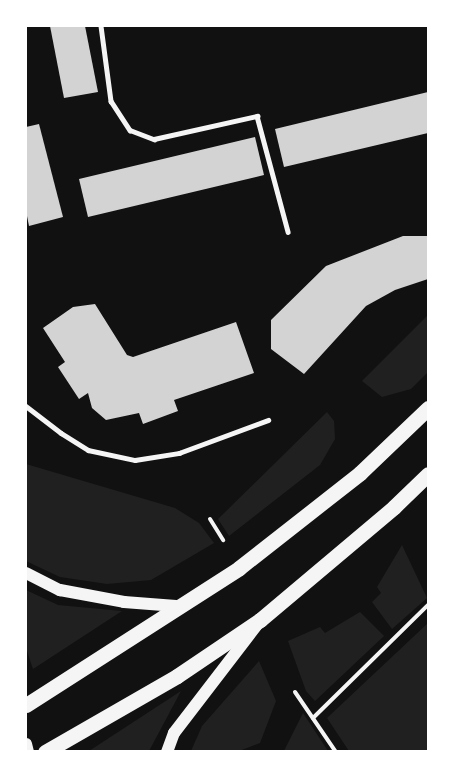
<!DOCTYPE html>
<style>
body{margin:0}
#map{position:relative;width:454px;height:777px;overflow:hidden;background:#111;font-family:Roboto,sans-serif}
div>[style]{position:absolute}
.green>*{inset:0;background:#202020}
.building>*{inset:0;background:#d3d3d3}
.path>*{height:4px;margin:-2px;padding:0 2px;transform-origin:2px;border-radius:2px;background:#f5f5f5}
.service>*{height:4.5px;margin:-2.25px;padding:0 2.25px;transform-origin:2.25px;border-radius:2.25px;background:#f5f5f5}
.secondary>*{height:12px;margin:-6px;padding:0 6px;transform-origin:6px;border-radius:6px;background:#f5f5f5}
.primary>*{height:15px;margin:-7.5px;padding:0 7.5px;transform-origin:7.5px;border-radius:7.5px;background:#f5f5f5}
span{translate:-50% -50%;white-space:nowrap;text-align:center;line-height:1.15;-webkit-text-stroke:6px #fff;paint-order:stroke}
.frame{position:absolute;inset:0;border:27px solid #fff;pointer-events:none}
</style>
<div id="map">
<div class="green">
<i style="clip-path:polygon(428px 315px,428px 372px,411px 389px,382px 397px,362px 381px)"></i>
<i style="clip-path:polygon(327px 412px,334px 421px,335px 439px,320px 465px,229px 536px,218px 519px)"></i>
<i style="clip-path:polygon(26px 464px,175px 508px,199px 523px,214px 543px,151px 580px,107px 584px,60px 577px,26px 561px)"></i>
<i style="clip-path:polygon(402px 545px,427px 598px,392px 629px,372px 602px,381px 593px,377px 587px)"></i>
<i style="clip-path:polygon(26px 590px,58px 605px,122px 611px,33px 669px,26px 648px)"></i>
<i style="clip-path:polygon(360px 612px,384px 636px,315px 701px,306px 691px,288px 641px,320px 627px,325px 633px)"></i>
<i style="clip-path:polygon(428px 623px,428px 751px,349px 751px,327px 718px)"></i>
<i style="clip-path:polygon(259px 661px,276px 701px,260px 743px,239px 751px,191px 751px,202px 726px)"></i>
<i style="clip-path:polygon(181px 691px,149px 751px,89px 751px)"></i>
<i style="clip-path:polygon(303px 713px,328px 751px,284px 751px)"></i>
</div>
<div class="building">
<i style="clip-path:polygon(50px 26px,85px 26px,98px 92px,64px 98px)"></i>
<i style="clip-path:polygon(428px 92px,428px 133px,284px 167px,275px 129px)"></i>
<i style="clip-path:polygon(39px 124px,63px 217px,29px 226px,26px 211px,26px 127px)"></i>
<i style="clip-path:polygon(255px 137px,264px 175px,88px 217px,79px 179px)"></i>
<i style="clip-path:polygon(403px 236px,428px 236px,428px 279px,395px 290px,366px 306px,304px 374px,271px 349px,271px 320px,326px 266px)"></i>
<i style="clip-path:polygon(95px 304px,127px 355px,133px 357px,236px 322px,254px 373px,174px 400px,178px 411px,143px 424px,139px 413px,106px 420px,92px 408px,88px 393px,79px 399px,58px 367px,65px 362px,43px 328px,73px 307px)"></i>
</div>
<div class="path">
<i style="left:210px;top:519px;width:25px;rotate:58deg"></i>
<i style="left:295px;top:692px;width:73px;rotate:55.7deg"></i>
<i style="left:313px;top:718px;width:161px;rotate:-44.5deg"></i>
</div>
<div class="service">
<i style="left:101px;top:26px;width:76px;rotate:82.4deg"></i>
<i style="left:111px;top:101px;width:35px;rotate:57deg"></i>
<i style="left:130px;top:130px;width:26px;rotate:21deg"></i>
<i style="left:154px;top:139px;width:106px;rotate:-12.6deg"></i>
<i style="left:257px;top:116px;width:120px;rotate:75deg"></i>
<i style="left:26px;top:406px;width:44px;rotate:37.6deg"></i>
<i style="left:61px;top:433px;width:32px;rotate:32deg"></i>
<i style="left:88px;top:450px;width:48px;rotate:12deg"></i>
<i style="left:135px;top:460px;width:45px;rotate:-9deg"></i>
<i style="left:179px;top:453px;width:95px;rotate:-20.3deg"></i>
</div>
<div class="secondary">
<i style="left:26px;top:573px;width:38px;rotate:27deg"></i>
<i style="left:60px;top:590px;width:65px;rotate:10.6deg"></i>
<i style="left:124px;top:602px;width:52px;rotate:4.4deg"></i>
<i style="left:26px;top:744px;width:8px;rotate:76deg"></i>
<i style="left:167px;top:752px;width:20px;rotate:-70deg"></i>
<i style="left:174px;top:733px;width:135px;rotate:-52.5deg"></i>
</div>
<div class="primary">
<i style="left:26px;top:705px;width:253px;rotate:-32.7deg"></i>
<i style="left:239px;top:568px;width:154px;rotate:-38.1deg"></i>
<i style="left:360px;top:473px;width:94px;rotate:-43.7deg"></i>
<i style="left:45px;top:752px;width:152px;rotate:-29.9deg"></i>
<i style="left:177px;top:676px;width:100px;rotate:-34deg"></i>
<i style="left:260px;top:620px;width:175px;rotate:-40.1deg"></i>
<i style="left:394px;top:507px;width:47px;rotate:-44.1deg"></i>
</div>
<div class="frame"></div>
</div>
